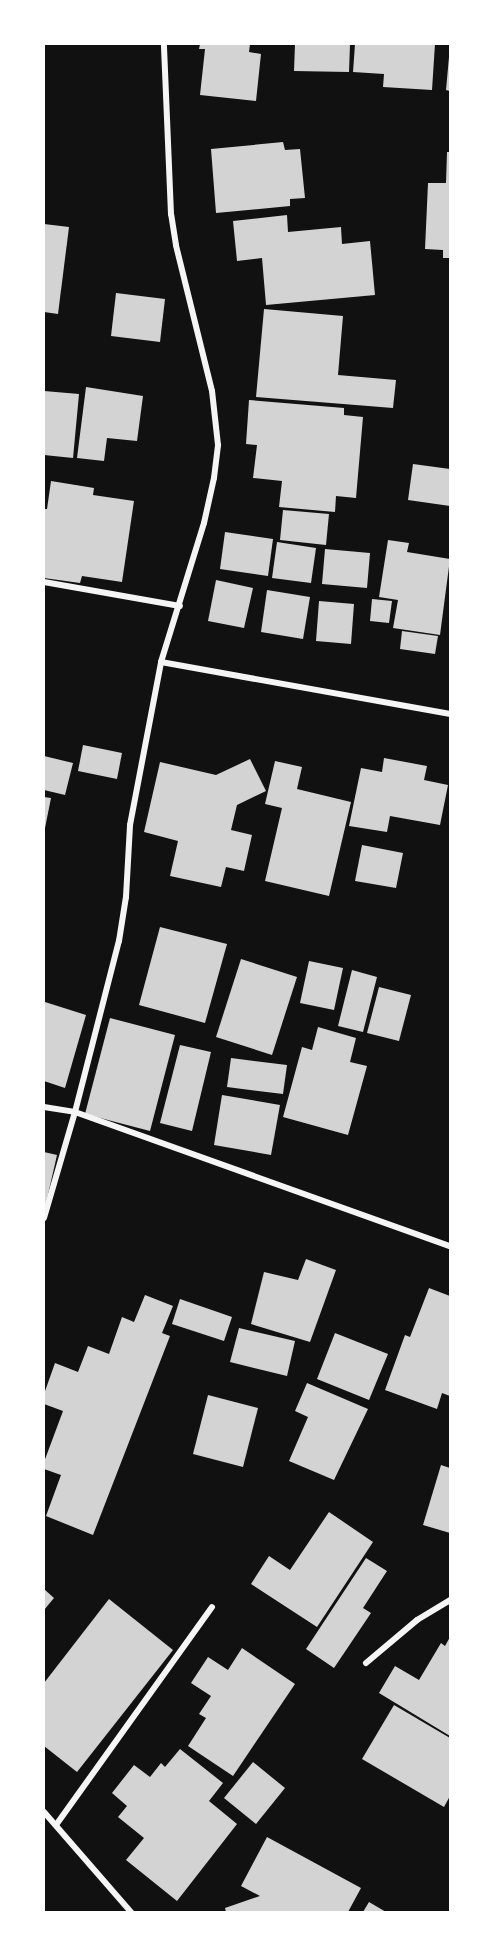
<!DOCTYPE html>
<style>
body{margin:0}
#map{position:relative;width:494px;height:1956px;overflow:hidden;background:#111;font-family:"Source Sans 3",sans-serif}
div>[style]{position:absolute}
.building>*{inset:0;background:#d3d3d3}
.minor>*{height:6px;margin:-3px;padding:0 3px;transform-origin:3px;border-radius:3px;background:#f5f5f5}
span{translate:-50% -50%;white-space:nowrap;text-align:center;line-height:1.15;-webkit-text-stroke:4.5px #fff;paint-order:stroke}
.frame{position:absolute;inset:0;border:45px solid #fff;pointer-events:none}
</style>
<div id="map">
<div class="building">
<i style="clip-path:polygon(200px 44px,250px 44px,249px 52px,261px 54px,256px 101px,200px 95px,205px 49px,199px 49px)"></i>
<i style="clip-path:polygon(295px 44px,350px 44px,349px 72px,294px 71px)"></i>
<i style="clip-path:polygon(355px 44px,435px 44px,432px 90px,383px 87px,384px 74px,353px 72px)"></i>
<i style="clip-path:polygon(449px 57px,450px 57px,450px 91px,446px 90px)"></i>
<i style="clip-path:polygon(283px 142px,285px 150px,300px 149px,305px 198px,290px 199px,290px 206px,216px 213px,211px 149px)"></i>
<i style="clip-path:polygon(447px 152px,450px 152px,450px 258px,443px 258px,443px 250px,425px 249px,428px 183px,446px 183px)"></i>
<i style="clip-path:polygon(287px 215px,288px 232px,341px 227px,342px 244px,370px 241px,375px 295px,266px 305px,262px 258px,237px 261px,233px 221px)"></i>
<i style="clip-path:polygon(44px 224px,69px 227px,58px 314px,44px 312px)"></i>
<i style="clip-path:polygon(116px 293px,165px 299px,160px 342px,111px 336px)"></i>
<i style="clip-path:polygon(264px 309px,343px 316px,338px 375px,396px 380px,393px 408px,256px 397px)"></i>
<i style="clip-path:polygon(86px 387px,143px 396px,137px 441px,107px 438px,104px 461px,77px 458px)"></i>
<i style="clip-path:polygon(44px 391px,79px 394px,73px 458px,44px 455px)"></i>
<i style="clip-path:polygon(249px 400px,344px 408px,344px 415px,363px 417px,356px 498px,336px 496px,335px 512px,279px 507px,282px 481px,253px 478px,257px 445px,246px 444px)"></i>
<i style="clip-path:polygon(413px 464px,450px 469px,450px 506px,408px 500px)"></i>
<i style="clip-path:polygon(51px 481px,94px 488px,93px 495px,134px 501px,122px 582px,82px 576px,80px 583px,44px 578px,44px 509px,47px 509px)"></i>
<i style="clip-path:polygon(283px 510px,329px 514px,326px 545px,280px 540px)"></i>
<i style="clip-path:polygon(225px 532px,273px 539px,268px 576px,220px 569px)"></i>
<i style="clip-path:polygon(388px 540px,409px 543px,407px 552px,450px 559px,440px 635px,393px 628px,398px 600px,379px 597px)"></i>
<i style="clip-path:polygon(277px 542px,316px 548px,311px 583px,272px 578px)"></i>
<i style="clip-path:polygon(325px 549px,370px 553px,367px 588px,322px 584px)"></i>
<i style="clip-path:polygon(216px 580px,253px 588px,244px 628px,208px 621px)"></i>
<i style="clip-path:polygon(267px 590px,310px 597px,303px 639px,261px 632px)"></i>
<i style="clip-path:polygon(372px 599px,392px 601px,389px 623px,370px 621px)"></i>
<i style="clip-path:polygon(319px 601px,354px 604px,351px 644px,316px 641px)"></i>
<i style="clip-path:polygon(402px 631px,438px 636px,435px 654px,400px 649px)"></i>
<i style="clip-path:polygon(83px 745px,122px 753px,117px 779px,78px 771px)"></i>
<i style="clip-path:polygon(44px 756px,73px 763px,65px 795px,44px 790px)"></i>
<i style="clip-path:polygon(384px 758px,427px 766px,424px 780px,448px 785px,440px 825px,390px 816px,387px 832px,349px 826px,361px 768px,382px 772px)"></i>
<i style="clip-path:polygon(250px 759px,266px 791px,237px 805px,231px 830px,252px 835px,244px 871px,226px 867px,221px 887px,170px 876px,178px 841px,144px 832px,160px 762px,216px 775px)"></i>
<i style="clip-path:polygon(275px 761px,302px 767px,297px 789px,351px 802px,329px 896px,265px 881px,282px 808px,265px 804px)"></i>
<i style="clip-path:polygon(44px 797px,51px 798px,45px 828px,44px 828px)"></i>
<i style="clip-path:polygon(362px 845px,403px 853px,396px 888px,355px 881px)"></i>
<i style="clip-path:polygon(160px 927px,227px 944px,205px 1023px,139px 1005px)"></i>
<i style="clip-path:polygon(241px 959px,297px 977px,272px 1055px,216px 1037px)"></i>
<i style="clip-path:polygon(309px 961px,343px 968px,334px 1010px,300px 1003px)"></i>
<i style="clip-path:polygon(352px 970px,377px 977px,363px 1032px,338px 1026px)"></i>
<i style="clip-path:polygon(379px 987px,411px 995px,399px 1041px,367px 1033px)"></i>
<i style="clip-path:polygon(45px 1002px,86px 1015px,65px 1088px,44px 1081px)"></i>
<i style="clip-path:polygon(110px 1018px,175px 1035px,150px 1131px,85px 1114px)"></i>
<i style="clip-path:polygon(318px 1027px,356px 1038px,350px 1062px,367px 1066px,348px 1135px,283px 1117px,302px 1047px,312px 1050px)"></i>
<i style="clip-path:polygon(180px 1045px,211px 1052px,192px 1131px,160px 1123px)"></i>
<i style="clip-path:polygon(231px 1058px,287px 1065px,283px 1094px,227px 1087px)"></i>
<i style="clip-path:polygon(222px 1095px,280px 1105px,271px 1155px,214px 1145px)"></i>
<i style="clip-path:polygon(44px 1152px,57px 1155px,44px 1212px)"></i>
<i style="clip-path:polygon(306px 1259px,336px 1270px,310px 1342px,251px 1324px,264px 1272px,298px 1280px)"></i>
<i style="clip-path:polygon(429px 1288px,450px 1296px,450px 1396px,442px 1393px,437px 1409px,385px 1390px,405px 1335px,410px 1337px)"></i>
<i style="clip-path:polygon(145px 1295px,173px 1306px,162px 1333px,170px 1336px,93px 1535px,46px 1516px,61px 1475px,44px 1469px,44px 1462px,63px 1411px,44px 1404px,44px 1394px,55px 1363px,78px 1372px,88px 1346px,109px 1354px,122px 1317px,134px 1322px)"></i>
<i style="clip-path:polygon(180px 1299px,232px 1317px,224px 1341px,172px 1324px)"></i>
<i style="clip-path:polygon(239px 1328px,295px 1341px,287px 1376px,230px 1362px)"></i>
<i style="clip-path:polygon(335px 1333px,388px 1354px,369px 1400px,317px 1379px)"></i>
<i style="clip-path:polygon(307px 1383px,368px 1409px,334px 1480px,289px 1461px,308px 1417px,295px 1411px)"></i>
<i style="clip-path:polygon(208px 1395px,258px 1408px,243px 1467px,193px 1454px)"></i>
<i style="clip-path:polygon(441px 1465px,450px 1468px,450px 1533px,423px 1525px)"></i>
<i style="clip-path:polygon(329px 1512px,373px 1542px,317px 1627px,251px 1584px,269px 1556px,290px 1570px)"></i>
<i style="clip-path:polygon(366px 1558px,387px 1571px,363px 1608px,371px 1613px,334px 1668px,306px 1649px)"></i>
<i style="clip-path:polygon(44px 1589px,54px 1598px,44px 1610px)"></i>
<i style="clip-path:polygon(109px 1599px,173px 1650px,77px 1772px,44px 1746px,44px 1683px)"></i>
<i style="clip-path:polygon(450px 1637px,450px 1736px,379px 1693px,395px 1666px,419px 1680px,441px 1643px,445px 1646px)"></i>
<i style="clip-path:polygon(242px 1648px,295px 1684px,233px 1776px,188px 1746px,206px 1718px,199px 1714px,211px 1696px,191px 1683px,208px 1657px,228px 1670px)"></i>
<i style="clip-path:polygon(394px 1705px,450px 1738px,450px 1796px,444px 1807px,362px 1759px)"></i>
<i style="clip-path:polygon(180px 1749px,223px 1783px,209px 1801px,237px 1824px,177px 1901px,126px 1860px,144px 1838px,118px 1817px,127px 1806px,112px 1793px,134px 1765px,150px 1777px,161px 1763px,165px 1767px)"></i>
<i style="clip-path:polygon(253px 1762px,285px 1788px,256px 1824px,224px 1798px)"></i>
<i style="clip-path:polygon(267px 1837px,361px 1888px,348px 1912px,226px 1912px,225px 1908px,260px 1896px,241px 1886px)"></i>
<i style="clip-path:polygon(369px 1902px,386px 1912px,363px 1912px)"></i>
</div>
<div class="minor">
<i style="left:44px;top:582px;width:138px;rotate:10deg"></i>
<i style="left:161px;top:662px;width:294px;rotate:10.2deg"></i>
<i style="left:44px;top:1107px;width:31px;rotate:9deg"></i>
<i style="left:75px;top:1112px;width:398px;rotate:19.7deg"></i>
<i style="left:44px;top:1218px;width:110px;rotate:-73.7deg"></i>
<i style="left:75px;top:1112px;width:177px;rotate:-75.6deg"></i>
<i style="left:119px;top:941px;width:45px;rotate:-81deg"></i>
<i style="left:126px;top:897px;width:72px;rotate:-86.8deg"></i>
<i style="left:130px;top:825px;width:166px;rotate:-79.2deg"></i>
<i style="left:161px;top:662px;width:145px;rotate:-72.8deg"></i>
<i style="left:204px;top:523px;width:46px;rotate:-77.5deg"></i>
<i style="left:214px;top:478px;width:33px;rotate:-83deg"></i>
<i style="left:218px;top:445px;width:54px;rotate:-96.3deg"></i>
<i style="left:212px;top:391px;width:150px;rotate:-103.9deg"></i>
<i style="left:176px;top:245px;width:31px;rotate:-99deg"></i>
<i style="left:171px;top:214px;width:170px;rotate:-92.4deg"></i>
<i style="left:366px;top:1663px;width:67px;rotate:-40.1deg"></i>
<i style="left:417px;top:1620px;width:39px;rotate:-31deg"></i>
<i style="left:44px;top:1812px;width:133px;rotate:49deg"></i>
<i style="left:56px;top:1825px;width:268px;rotate:-54.4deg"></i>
</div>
<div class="frame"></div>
</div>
